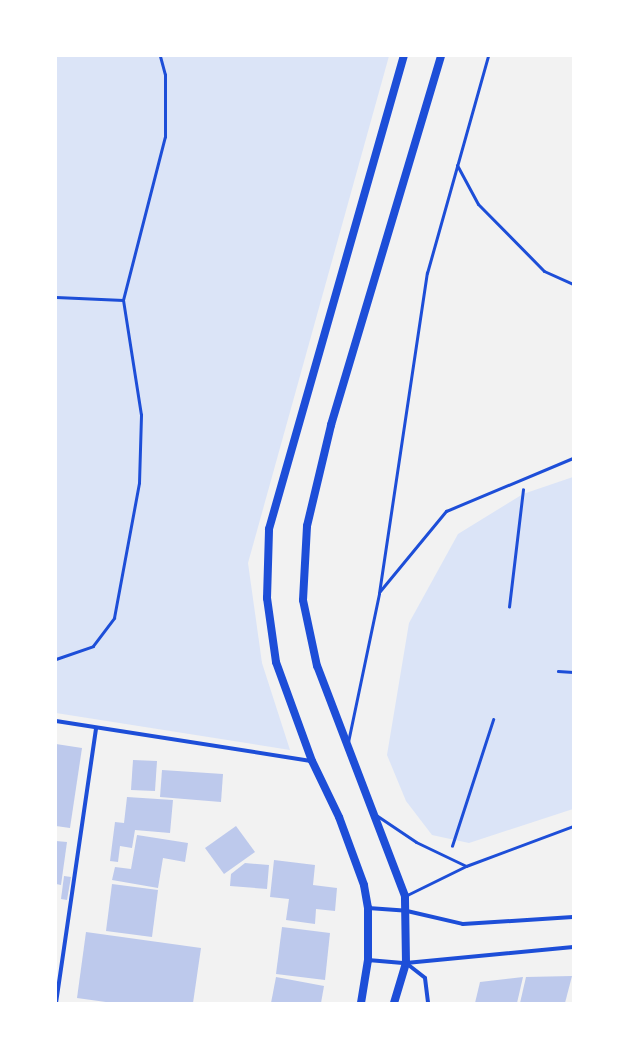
<!DOCTYPE html>
<style>
body{margin:0}
#map{position:relative;width:629px;height:1059px;overflow:hidden;background:#f2f2f2;font-family:Lato,sans-serif}
div>[style]{position:absolute}
.green>*{inset:0;background:#dbe4f7}
.building>*{inset:0;background:#bdc9ec}
.path>*{height:2.5px;margin:-1.25px;padding:0 1.25px;transform-origin:1.25px;border-radius:1.25px;background:#1d4ed8}
.service>*{height:3px;margin:-1.5px;padding:0 1.5px;transform-origin:1.5px;border-radius:1.5px;background:#1d4ed8}
.minor>*{height:4px;margin:-2px;padding:0 2px;transform-origin:2px;border-radius:2px;background:#1d4ed8}
.secondary>*{height:8px;margin:-4px;padding:0 4px;transform-origin:4px;border-radius:4px;background:#1d4ed8}
span{translate:-50% -50%;white-space:nowrap;text-align:center;line-height:1.15;-webkit-text-stroke:3px #fff;paint-order:stroke}
.frame{position:absolute;inset:0;border:57px solid #fff;pointer-events:none}
</style>
<div id="map">
<div class="green">
<i style="clip-path:polygon(56px 56px,389px 56px,248px 563px,262px 663px,290px 750px,56px 713px)"></i>
<i style="clip-path:polygon(573px 477px,573px 809px,469px 843px,432px 835px,406px 801px,387px 755px,409px 623px,458px 534px,523px 494px)"></i>
</div>
<div class="building">
<i style="clip-path:polygon(56px 744px,82px 748px,70px 828px,56px 826px)"></i>
<i style="clip-path:polygon(133px 760px,157px 761px,155px 791px,131px 790px)"></i>
<i style="clip-path:polygon(162px 770px,223px 774px,221px 802px,160px 797px)"></i>
<i style="clip-path:polygon(127px 797px,173px 800px,170px 833px,135px 830px,132px 848px,120px 846px,118px 862px,110px 861px,115px 822px,124px 823px)"></i>
<i style="clip-path:polygon(236px 826px,255px 852px,224px 874px,205px 848px)"></i>
<i style="clip-path:polygon(137px 835px,188px 843px,185px 862px,163px 858px,158px 888px,112px 880px,115px 867px,131px 869px)"></i>
<i style="clip-path:polygon(56px 841px,67px 842px,61px 885px,56px 884px)"></i>
<i style="clip-path:polygon(274px 860px,315px 865px,313px 885px,337px 888px,335px 911px,316px 909px,315px 924px,286px 920px,289px 899px,270px 897px)"></i>
<i style="clip-path:polygon(245px 863px,269px 865px,267px 889px,230px 886px,231px 874px)"></i>
<i style="clip-path:polygon(64px 876px,71px 877px,67px 900px,61px 899px)"></i>
<i style="clip-path:polygon(112px 884px,158px 890px,152px 937px,106px 931px)"></i>
<i style="clip-path:polygon(282px 927px,330px 933px,325px 980px,276px 974px)"></i>
<i style="clip-path:polygon(86px 932px,201px 948px,193px 1003px,113px 1003px,77px 998px)"></i>
<i style="clip-path:polygon(572px 976px,565px 1003px,520px 1003px,526px 977px)"></i>
<i style="clip-path:polygon(276px 977px,324px 986px,321px 1003px,271px 1003px)"></i>
<i style="clip-path:polygon(523px 977px,517px 1003px,475px 1003px,480px 982px)"></i>
</div>
<div class="path">
<i style="left:56px;top:297px;width:67px;rotate:2.6deg"></i>
<i style="left:123px;top:300px;width:168px;rotate:-75.6deg"></i>
<i style="left:165px;top:137px;width:62px;rotate:-90deg"></i>
<i style="left:165px;top:75px;width:20px;rotate:-105deg"></i>
<i style="left:509px;top:607px;width:118px;rotate:-83.2deg"></i>
<i style="left:56px;top:659px;width:39px;rotate:-19deg"></i>
<i style="left:93px;top:646px;width:35px;rotate:-53deg"></i>
<i style="left:114px;top:618px;width:137px;rotate:-79.5deg"></i>
<i style="left:139px;top:483px;width:68px;rotate:-88.3deg"></i>
<i style="left:141px;top:415px;width:116px;rotate:-98.9deg"></i>
<i style="left:558px;top:671px;width:15px;rotate:4deg"></i>
<i style="left:452px;top:846px;width:133px;rotate:-72deg"></i>
</div>
<div class="service">
<i style="left:457px;top:165px;width:44px;rotate:61.7deg"></i>
<i style="left:478px;top:204px;width:94px;rotate:45.4deg"></i>
<i style="left:544px;top:271px;width:32px;rotate:24deg"></i>
<i style="left:380px;top:591px;width:104px;rotate:-50.5deg"></i>
<i style="left:446px;top:511px;width:138px;rotate:-22.7deg"></i>
<i style="left:348px;top:742px;width:152px;rotate:-78.2deg"></i>
<i style="left:379px;top:593px;width:324px;rotate:-81.5deg"></i>
<i style="left:427px;top:273px;width:225px;rotate:-74.3deg"></i>
<i style="left:376px;top:815px;width:48px;rotate:34deg"></i>
<i style="left:416px;top:842px;width:55px;rotate:25.6deg"></i>
<i style="left:405px;top:896px;width:68px;rotate:-26.2deg"></i>
<i style="left:466px;top:866px;width:114px;rotate:-20.5deg"></i>
</div>
<div class="minor">
<i style="left:56px;top:721px;width:258px;rotate:8.9deg"></i>
<i style="left:368px;top:908px;width:39px;rotate:4deg"></i>
<i style="left:407px;top:911px;width:57px;rotate:13.1deg"></i>
<i style="left:463px;top:924px;width:110px;rotate:-3.6deg"></i>
<i style="left:368px;top:960px;width:38px;rotate:5deg"></i>
<i style="left:406px;top:963px;width:168px;rotate:-5.5deg"></i>
<i style="left:406px;top:963px;width:24px;rotate:38deg"></i>
<i style="left:425px;top:978px;width:25px;rotate:83deg"></i>
<i style="left:56px;top:1003px;width:278px;rotate:-81.7deg"></i>
</div>
<div class="secondary">
<i style="left:361px;top:1003px;width:44px;rotate:-80.8deg"></i>
<i style="left:368px;top:960px;width:52px;rotate:-90deg"></i>
<i style="left:368px;top:908px;width:23px;rotate:-100deg"></i>
<i style="left:364px;top:885px;width:72px;rotate:-110.2deg"></i>
<i style="left:339px;top:817px;width:62px;rotate:-115.7deg"></i>
<i style="left:312px;top:761px;width:105px;rotate:-110deg"></i>
<i style="left:276px;top:662px;width:65px;rotate:-98deg"></i>
<i style="left:267px;top:598px;width:69px;rotate:-88.3deg"></i>
<i style="left:269px;top:529px;width:492px;rotate:-74.1deg"></i>
<i style="left:394px;top:1003px;width:42px;rotate:-73.3deg"></i>
<i style="left:406px;top:963px;width:67px;rotate:-90.9deg"></i>
<i style="left:405px;top:896px;width:246px;rotate:-110.9deg"></i>
<i style="left:317px;top:666px;width:67px;rotate:-102deg"></i>
<i style="left:303px;top:600px;width:74px;rotate:-86.9deg"></i>
<i style="left:307px;top:526px;width:104px;rotate:-76.6deg"></i>
<i style="left:331px;top:425px;width:385px;rotate:-73.4deg"></i>
</div>
<div class="frame"></div>
</div>
